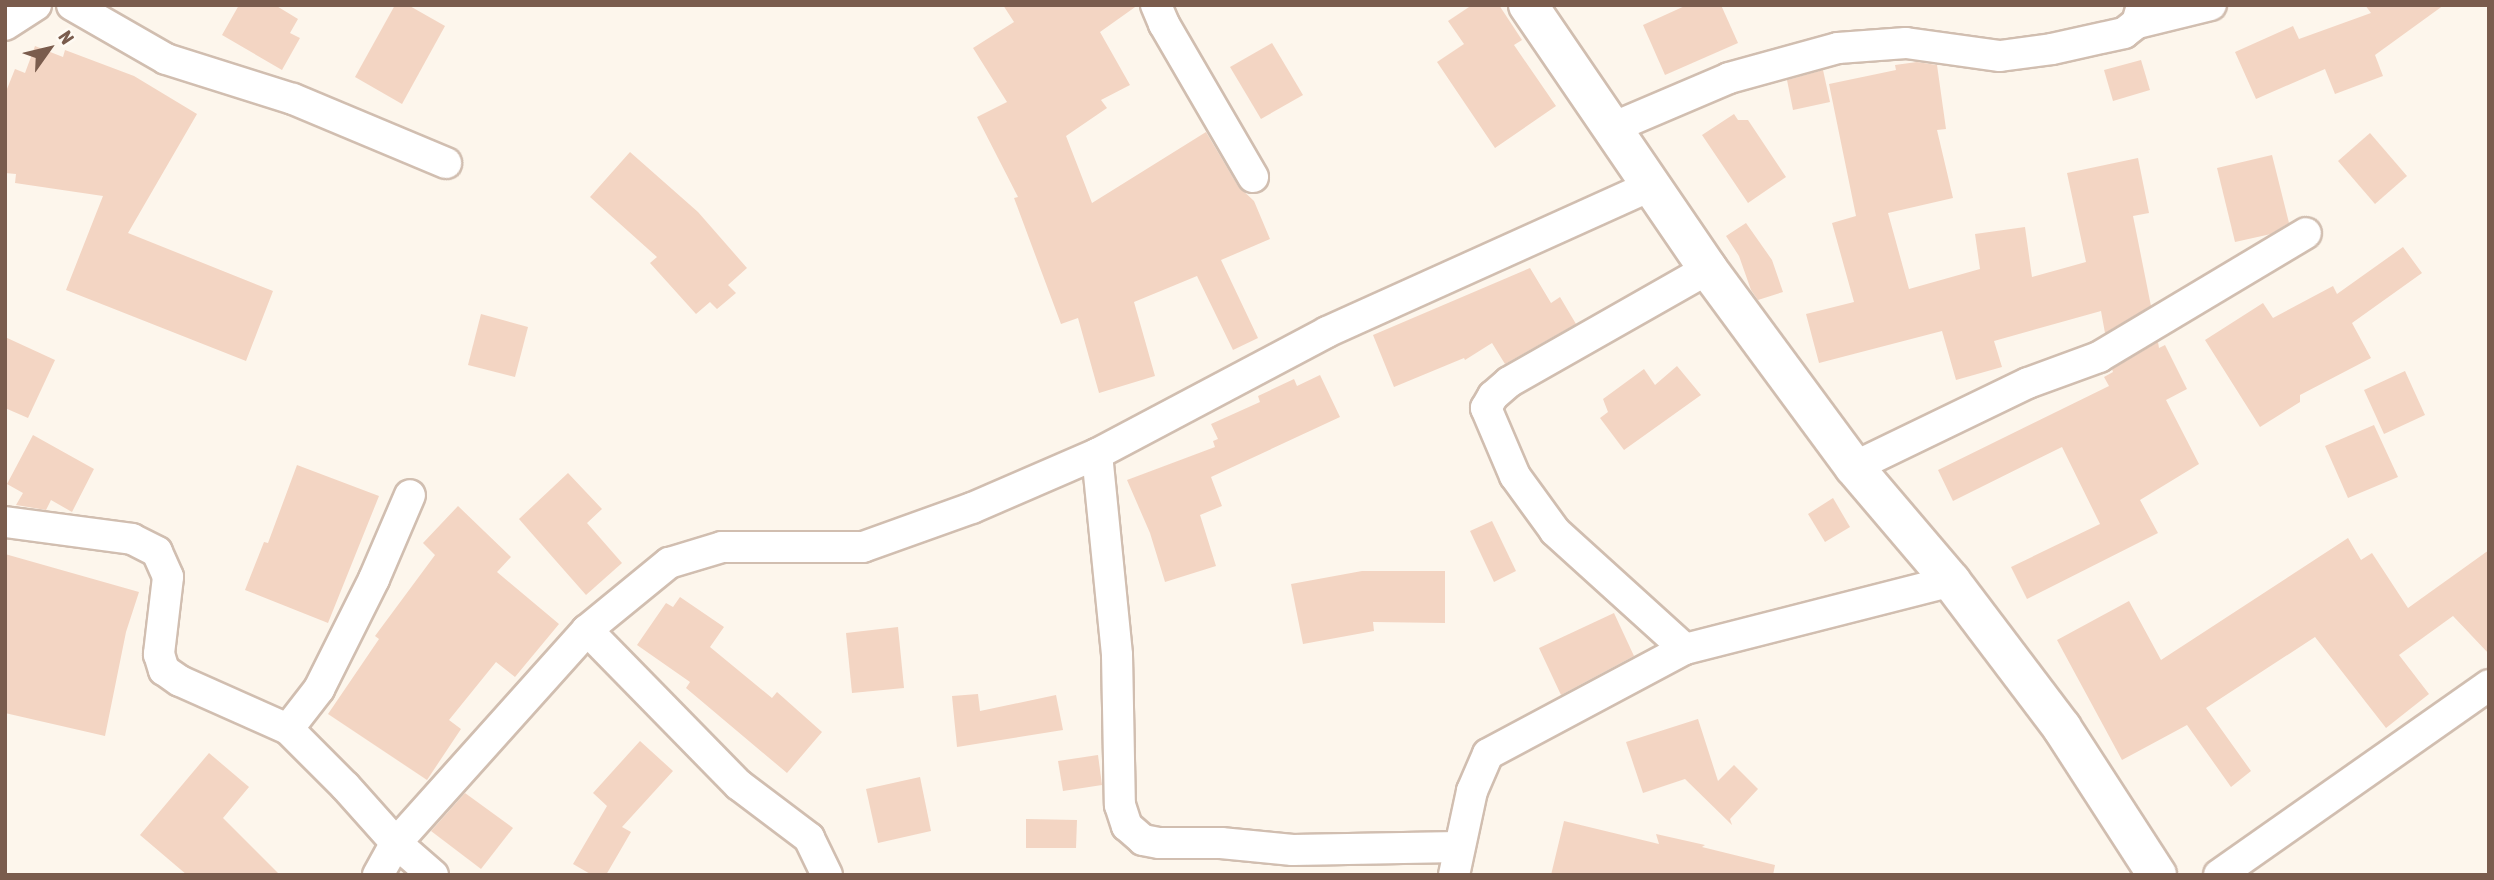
<!DOCTYPE html>
<style>
body{margin:0}
#map{position:relative;width:2494px;height:880px;overflow:hidden;background:#fdf6ec;font-family:"Asap Condensed",sans-serif}
div>[style]{position:absolute}
.building>*{inset:0;background:#f3d5c3}
.roads{filter:drop-shadow(2px 0 #d1beb0) drop-shadow(-2px 0 #d1beb0) drop-shadow(0 2px #d1beb0) drop-shadow(0 -2px #d1beb0)}
.street>*{height:30px;margin:-15px;padding:0 15px;transform-origin:15px;border-radius:15px;background:#fff}
.secondary>*{height:38px;margin:-19px;padding:0 19px;transform-origin:19px;border-radius:19px;background:#fff}
span{translate:-50% -50%;white-space:nowrap;text-align:center;line-height:1.15;-webkit-text-stroke:7px #fffaf3;paint-order:stroke}
.frame{position:absolute;inset:0;border:7px solid #7a5c4d;pointer-events:none}
.north{position:absolute;left:14px;top:14px;width:70px;height:70px;-webkit-text-stroke:5px #fffaf3;paint-order:stroke;rotate:56deg;font-size:19px;font-weight:700;line-height:28px;text-align:center;color:#7a5c4d}
.north::after{content:'';display:block;margin:auto;width:24px;height:32px;background:#7a5c4d;clip-path:polygon(50% 0,100% 100%,50% 72%,0 100%)}
</style>
<div id="map">
<div class="building">
<i style="clip-path:polygon(239px 5px,275px 5px,298px 19px,290px 33px,300px 38px,282px 70px,222px 35px)"></i>
<i style="clip-path:polygon(395px 5px,408px 5px,445px 26px,402px 104px,355px 77px)"></i>
<i style="clip-path:polygon(1003px 5px,1138px 5px,1100px 32px,1130px 85px,1101px 100px,1107px 108px,1066px 136px,1092px 203px,1206px 132px,1238px 186px,1254px 201px,1270px 239px,1221px 260px,1258px 338px,1233px 350px,1197px 276px,1134px 302px,1155px 376px,1099px 393px,1078px 318px,1061px 324px,1014px 198px,1018px 197px,977px 117px,1007px 102px,973px 48px,1014px 22px)"></i>
<i style="clip-path:polygon(1472px 5px,1499px 5px,1522px 40px,1514px 45px,1556px 106px,1495px 148px,1437px 62px,1464px 44px,1448px 21px)"></i>
<i style="clip-path:polygon(1687px 5px,1721px 5px,1738px 43px,1665px 75px,1643px 25px)"></i>
<i style="clip-path:polygon(2365px 5px,2444px 5px,2375px 55px,2383px 76px,2335px 94px,2325px 69px,2256px 99px,2235px 52px,2293px 26px,2299px 39px,2371px 13px)"></i>
<i style="clip-path:polygon(1272px 43px,1303px 95px,1261px 119px,1230px 67px)"></i>
<i style="clip-path:polygon(35px 46px,63px 57px,65px 50px,134px 76px,197px 114px,128px 233px,273px 291px,246px 361px,66px 290px,103px 196px,15px 183px,16px 174px,5px 173px,5px 94px,15px 69px,25px 73px)"></i>
<i style="clip-path:polygon(2141px 60px,2150px 90px,2113px 101px,2104px 70px)"></i>
<i style="clip-path:polygon(1917px 62px,1937px 65px,1946px 129px,1937px 130px,1953px 198px,1888px 213px,1909px 289px,1980px 269px,1975px 234px,2025px 227px,2032px 277px,2086px 262px,2067px 173px,2138px 158px,2149px 213px,2133px 216px,2151px 306px,2105px 333px,2101px 311px,1994px 341px,2002px 367px,1956px 380px,1942px 331px,1819px 363px,1806px 314px,1854px 302px,1832px 223px,1856px 216px,1829px 84px,1896px 70px,1895px 65px)"></i>
<i style="clip-path:polygon(1823px 70px,1830px 102px,1793px 110px,1787px 80px)"></i>
<i style="clip-path:polygon(1734px 114px,1738px 120px,1748px 120px,1786px 177px,1748px 203px,1702px 135px)"></i>
<i style="clip-path:polygon(2370px 133px,2407px 176px,2375px 204px,2338px 161px)"></i>
<i style="clip-path:polygon(630px 152px,698px 212px,747px 268px,728px 285px,736px 293px,717px 309px,710px 302px,696px 314px,650px 263px,657px 257px,590px 197px)"></i>
<i style="clip-path:polygon(2272px 155px,2289px 223px,2271px 234px,2235px 242px,2217px 168px)"></i>
<i style="clip-path:polygon(1746px 223px,1772px 260px,1783px 292px,1758px 300px,1751px 290px,1739px 256px,1726px 236px)"></i>
<i style="clip-path:polygon(2403px 247px,2422px 273px,2352px 323px,2371px 358px,2300px 395px,2300px 402px,2260px 427px,2205px 340px,2263px 303px,2273px 318px,2333px 286px,2337px 294px)"></i>
<i style="clip-path:polygon(1530px 268px,1551px 303px,1560px 297px,1576px 324px,1505px 364px,1492px 343px,1465px 360px,1464px 358px,1394px 387px,1373px 335px)"></i>
<i style="clip-path:polygon(481px 314px,528px 327px,515px 377px,468px 365px)"></i>
<i style="clip-path:polygon(5px 337px,55px 360px,28px 418px,5px 408px)"></i>
<i style="clip-path:polygon(2158px 342px,2159px 348px,2165px 345px,2187px 389px,2166px 400px,2199px 464px,2140px 500px,2158px 533px,2027px 599px,2011px 567px,2100px 524px,2062px 447px,1953px 501px,1938px 470px,2109px 386px,2104px 377px,2113px 372px,2112px 369px)"></i>
<i style="clip-path:polygon(1677px 366px,1701px 395px,1624px 450px,1600px 418px,1608px 412px,1603px 399px,1644px 369px,1655px 385px)"></i>
<i style="clip-path:polygon(2405px 371px,2425px 415px,2384px 434px,2364px 390px)"></i>
<i style="clip-path:polygon(1320px 375px,1340px 417px,1211px 477px,1222px 506px,1200px 515px,1216px 566px,1165px 582px,1150px 533px,1127px 480px,1215px 447px,1213px 441px,1218px 439px,1211px 424px,1260px 402px,1258px 396px,1294px 379px,1297px 386px)"></i>
<i style="clip-path:polygon(2374px 425px,2398px 477px,2348px 498px,2325px 446px)"></i>
<i style="clip-path:polygon(33px 435px,94px 469px,72px 512px,51px 500px,46px 510px,16px 505px,23px 493px,7px 484px)"></i>
<i style="clip-path:polygon(297px 465px,379px 496px,328px 623px,245px 590px,264px 542px,268px 543px)"></i>
<i style="clip-path:polygon(568px 473px,602px 509px,587px 523px,622px 563px,586px 595px,519px 519px)"></i>
<i style="clip-path:polygon(1833px 498px,1850px 527px,1825px 542px,1808px 514px)"></i>
<i style="clip-path:polygon(458px 506px,511px 557px,497px 572px,559px 624px,515px 677px,496px 662px,449px 720px,461px 729px,427px 780px,328px 714px,379px 639px,375px 636px,435px 555px,423px 543px)"></i>
<i style="clip-path:polygon(1492px 521px,1516px 571px,1494px 582px,1470px 531px)"></i>
<i style="clip-path:polygon(2348px 538px,2361px 560px,2372px 553px,2408px 608px,2489px 550px,2489px 654px,2453px 616px,2399px 655px,2429px 694px,2386px 728px,2315px 637px,2206px 708px,2251px 771px,2231px 787px,2187px 725px,2122px 760px,2057px 640px,2129px 601px,2161px 660px)"></i>
<i style="clip-path:polygon(5px 554px,139px 592px,126px 632px,105px 736px,5px 713px)"></i>
<i style="clip-path:polygon(1362px 571px,1445px 571px,1445px 623px,1373px 622px,1374px 631px,1303px 644px,1291px 584px)"></i>
<i style="clip-path:polygon(680px 597px,724px 627px,710px 647px,772px 698px,777px 692px,822px 732px,787px 773px,686px 688px,690px 682px,637px 645px,666px 603px,673px 607px)"></i>
<i style="clip-path:polygon(1614px 613px,1634px 656px,1561px 695px,1539px 648px)"></i>
<i style="clip-path:polygon(898px 627px,904px 688px,852px 693px,846px 633px)"></i>
<i style="clip-path:polygon(978px 694px,980px 711px,1056px 695px,1063px 730px,957px 747px,952px 696px)"></i>
<i style="clip-path:polygon(1698px 719px,1718px 781px,1734px 765px,1758px 789px,1730px 819px,1732px 825px,1685px 779px,1643px 793px,1626px 742px)"></i>
<i style="clip-path:polygon(640px 741px,673px 771px,622px 827px,631px 832px,606px 875px,592px 875px,573px 864px,607px 806px,593px 793px)"></i>
<i style="clip-path:polygon(209px 753px,249px 787px,223px 818px,280px 875px,187px 875px,140px 835px)"></i>
<i style="clip-path:polygon(1098px 755px,1102px 785px,1063px 791px,1058px 761px)"></i>
<i style="clip-path:polygon(920px 777px,931px 831px,878px 843px,866px 789px)"></i>
<i style="clip-path:polygon(465px 793px,513px 828px,481px 869px,431px 831px)"></i>
<i style="clip-path:polygon(1026px 819px,1077px 820px,1076px 848px,1026px 848px)"></i>
<i style="clip-path:polygon(1564px 821px,1659px 844px,1656px 834px,1705px 845px,1702px 847px,1775px 865px,1773px 875px,1551px 875px)"></i>
</div>
<div class="roads">
<div class="street">
<i style="left:72px;top:5px;width:108px;rotate:29.9deg"></i>
<i style="left:166px;top:59px;width:133px;rotate:17.5deg"></i>
<i style="left:293px;top:99px;width:166px;rotate:22.7deg"></i>
<i style="left:1156px;top:5px;width:21px;rotate:67deg"></i>
<i style="left:1164px;top:24px;width:177px;rotate:59.8deg"></i>
<i style="left:2137px;top:23px;width:76px;rotate:-13.7deg"></i>
<i style="left:5px;top:25px;width:37px;rotate:-33deg"></i>
<i style="left:1612px;top:128px;width:127px;rotate:-23.1deg"></i>
<i style="left:1729px;top:78px;width:113px;rotate:-15.4deg"></i>
<i style="left:1838px;top:48px;width:68px;rotate:-4.2deg"></i>
<i style="left:1906px;top:43px;width:95px;rotate:7.9deg"></i>
<i style="left:2000px;top:56px;width:52px;rotate:-7.7deg"></i>
<i style="left:2052px;top:49px;width:74px;rotate:-12.5deg"></i>
<i style="left:2124px;top:33px;width:16px;rotate:-38deg"></i>
<i style="left:2137px;top:23px;width:19px;rotate:-74deg"></i>
<i style="left:1097px;top:454px;width:202px;rotate:84.3deg"></i>
<i style="left:1117px;top:655px;width:150px;rotate:88.9deg"></i>
<i style="left:1120px;top:805px;width:22px;rotate:72deg"></i>
<i style="left:1127px;top:826px;width:21px;rotate:41deg"></i>
<i style="left:1143px;top:840px;width:16px;rotate:11deg"></i>
<i style="left:1159px;top:843px;width:62px"></i>
<i style="left:1221px;top:843px;width:72px;rotate:5.6deg"></i>
<i style="left:1293px;top:850px;width:165px;rotate:-1deg"></i>
<i style="left:1854px;top:467px;width:193px;rotate:-25.8deg"></i>
<i style="left:2028px;top:383px;width:76px;rotate:-20.1deg"></i>
<i style="left:2099px;top:357px;width:241px;rotate:-30.9deg"></i>
<i style="left:5px;top:522px;width:128px;rotate:7.6deg"></i>
<i style="left:132px;top:539px;width:28px;rotate:27deg"></i>
<i style="left:157px;top:552px;width:27px;rotate:66deg"></i>
<i style="left:168px;top:577px;width:78px;rotate:96.7deg"></i>
<i style="left:159px;top:654px;width:17px;rotate:73deg"></i>
<i style="left:164px;top:670px;width:19px;rotate:35deg"></i>
<i style="left:180px;top:681px;width:118px;rotate:24deg"></i>
<i style="left:587px;top:630px;width:217px;rotate:45.6deg"></i>
<i style="left:739px;top:785px;width:88px;rotate:37.1deg"></i>
<i style="left:809px;top:838px;width:41px;rotate:64.1deg"></i>
<i style="left:1685px;top:649px;width:275px;rotate:-14.3deg"></i>
<i style="left:378px;top:875px;width:37px;rotate:-61deg"></i>
<i style="left:396px;top:843px;width:76px;rotate:-131.8deg"></i>
<i style="left:345px;top:786px;width:81px;rotate:-135deg"></i>
<i style="left:288px;top:729px;width:51px;rotate:-52.2deg"></i>
<i style="left:319px;top:689px;width:123px;rotate:-63.4deg"></i>
<i style="left:374px;top:579px;width:91px;rotate:-66.8deg"></i>
<i style="left:433px;top:875px;width:49px;rotate:-139.1deg"></i>
<i style="left:396px;top:843px;width:286px;rotate:-48.1deg"></i>
<i style="left:587px;top:630px;width:106px;rotate:-39.3deg"></i>
<i style="left:669px;top:563px;width:55px;rotate:-16.8deg"></i>
<i style="left:722px;top:547px;width:141px"></i>
<i style="left:863px;top:547px;width:116px;rotate:-19.7deg"></i>
<i style="left:972px;top:508px;width:136px;rotate:-23.4deg"></i>
<i style="left:1097px;top:454px;width:260px;rotate:-27.9deg"></i>
<i style="left:1327px;top:332px;width:354px;rotate:-24.3deg"></i>
<i style="left:1454px;top:875px;width:86px;rotate:-77.9deg"></i>
<i style="left:1472px;top:791px;width:40px;rotate:-66.6deg"></i>
<i style="left:1488px;top:754px;width:223px;rotate:-28.1deg"></i>
<i style="left:1685px;top:649px;width:176px;rotate:-137.8deg"></i>
<i style="left:1555px;top:531px;width:68px;rotate:-126deg"></i>
<i style="left:1515px;top:476px;width:74px;rotate:-113.1deg"></i>
<i style="left:1486px;top:408px;width:14px;rotate:-60deg"></i>
<i style="left:1493px;top:396px;width:21px;rotate:-41deg"></i>
<i style="left:1509px;top:382px;width:229px;rotate:-29.6deg"></i>
<i style="left:2219px;top:875px;width:330px;rotate:-35.1deg"></i>
</div>
<div class="secondary">
<i style="left:1528px;top:5px;width:320px;rotate:55.7deg"></i>
<i style="left:1708px;top:269px;width:246px;rotate:53.6deg"></i>
<i style="left:1854px;top:467px;width:150px;rotate:49.6deg"></i>
<i style="left:1951px;top:581px;width:184px;rotate:52.9deg"></i>
<i style="left:2062px;top:728px;width:175px;rotate:57.1deg"></i>
</div>
</div>
<div class="frame"></div>
<div class="north">N</div>
</div>
